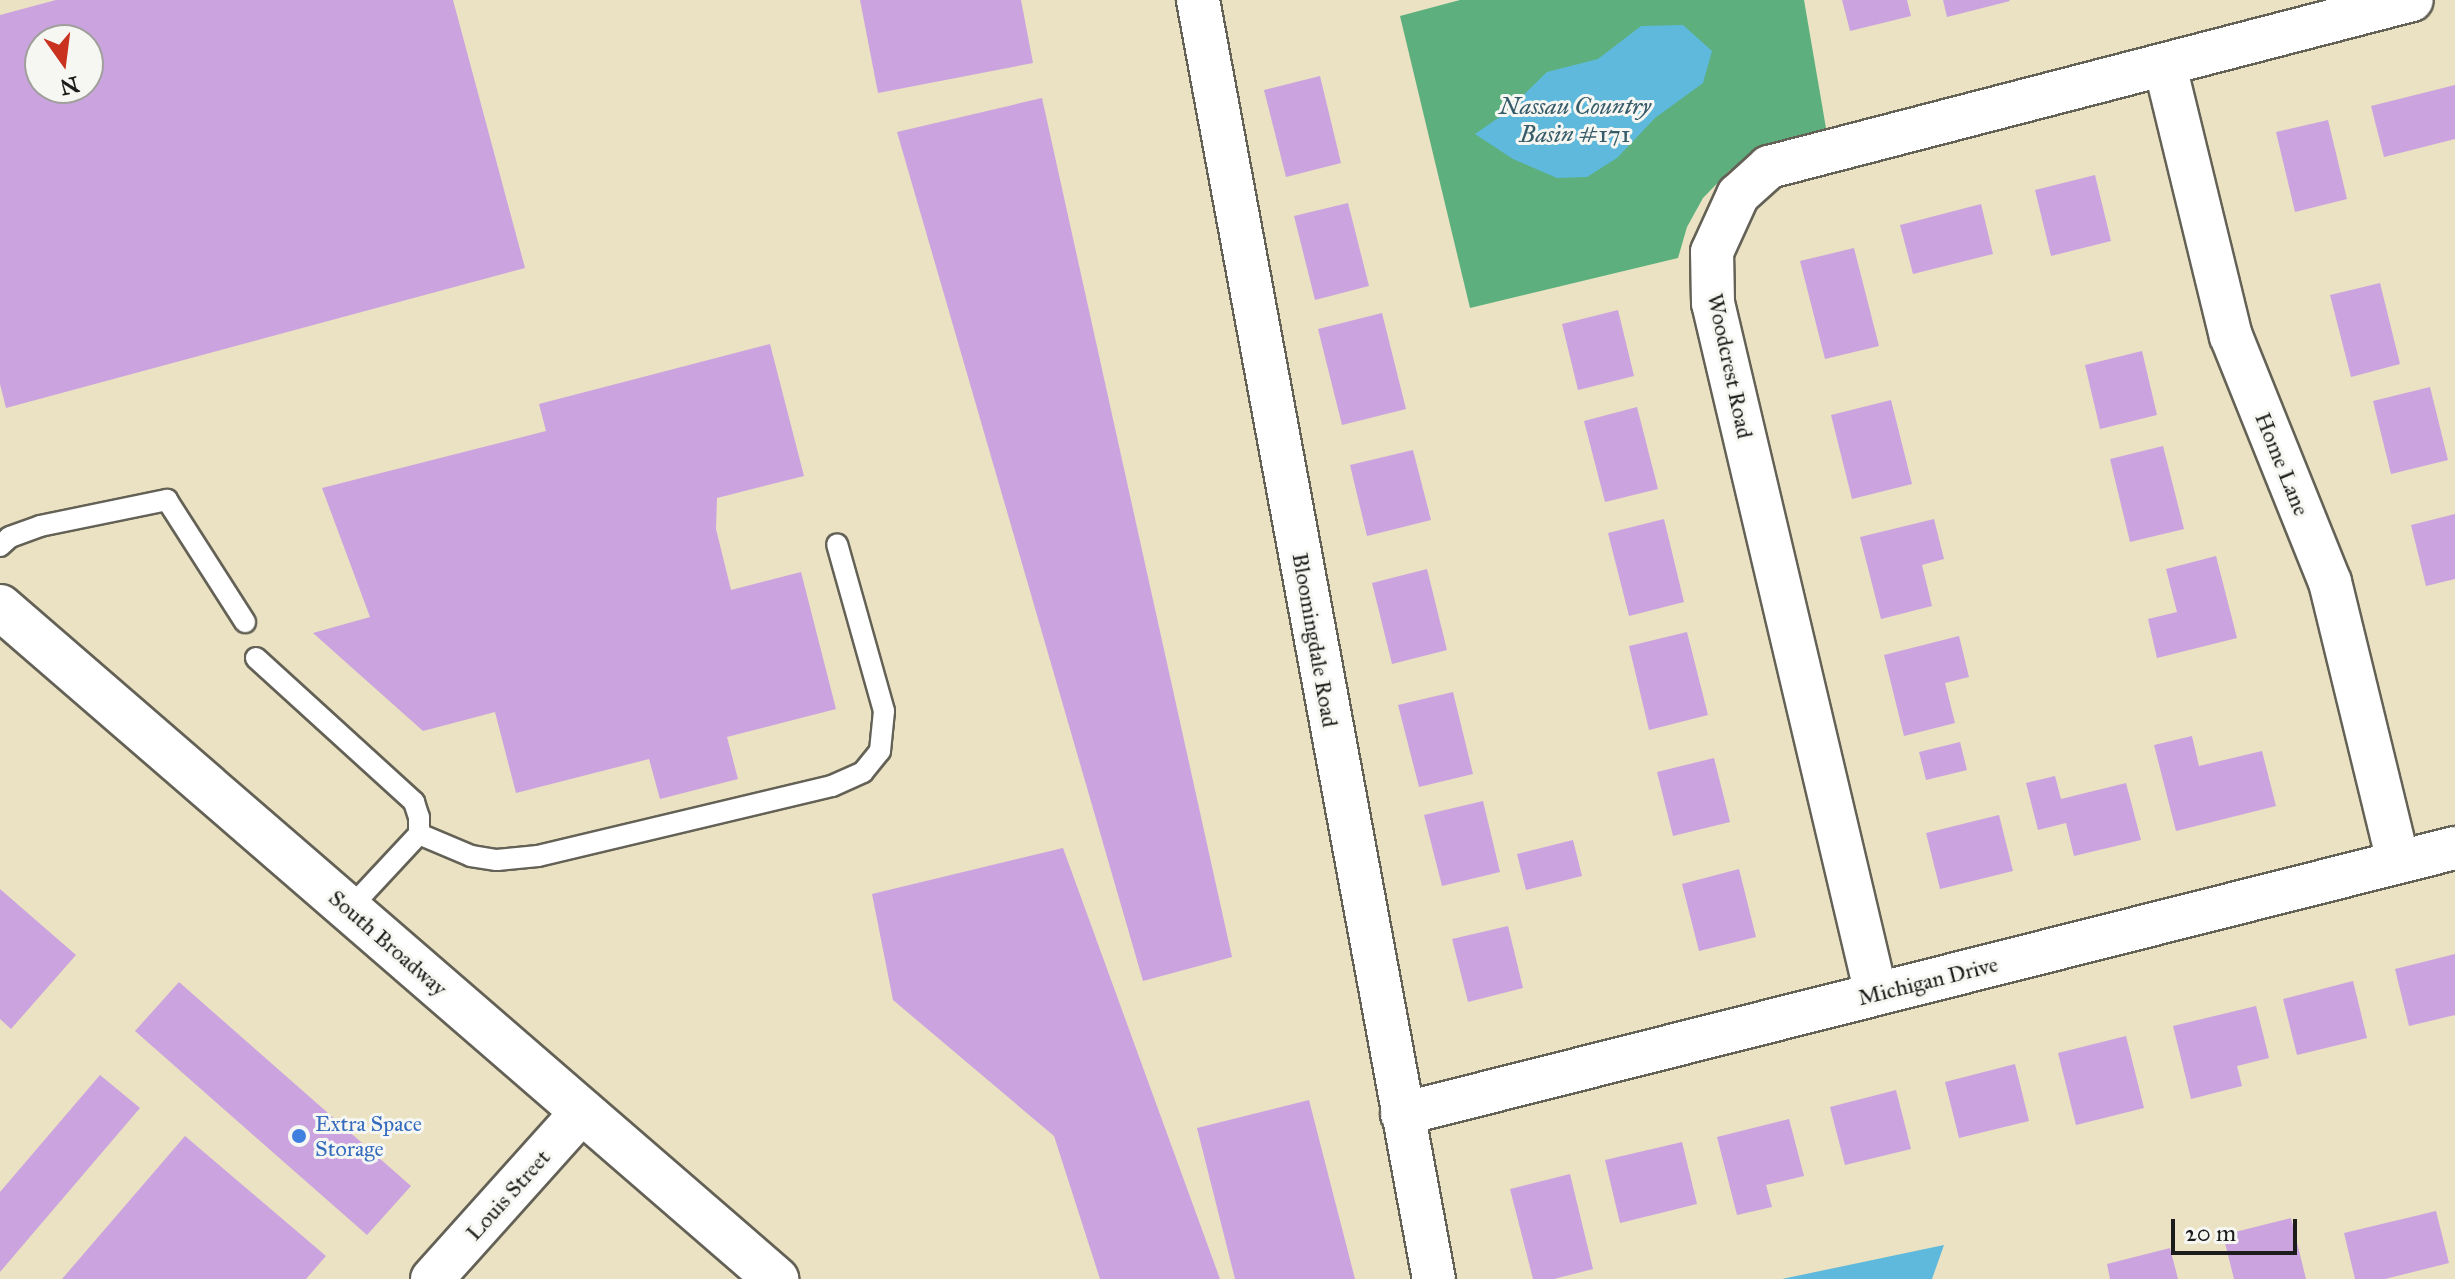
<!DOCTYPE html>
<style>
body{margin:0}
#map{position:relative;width:2455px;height:1279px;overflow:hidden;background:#eae2c2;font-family:"IM FELL Great Primer",serif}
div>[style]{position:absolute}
.forest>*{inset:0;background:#5db07e}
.water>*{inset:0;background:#5eb9dc}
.building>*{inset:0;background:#cba4df}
.roads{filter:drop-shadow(2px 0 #646156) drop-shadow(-2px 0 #646156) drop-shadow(0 2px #646156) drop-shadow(0 -2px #646156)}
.lane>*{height:20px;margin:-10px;padding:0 10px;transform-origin:10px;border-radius:10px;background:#fff}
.street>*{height:42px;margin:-21px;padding:0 21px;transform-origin:21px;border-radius:21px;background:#fff}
.primary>*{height:44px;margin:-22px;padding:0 22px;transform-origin:22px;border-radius:22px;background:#fff}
.dots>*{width:22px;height:22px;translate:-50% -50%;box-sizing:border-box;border:4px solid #f6f6f2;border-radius:50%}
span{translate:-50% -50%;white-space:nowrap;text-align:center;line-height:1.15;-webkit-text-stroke:6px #f6f6f2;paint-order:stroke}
.street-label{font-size:22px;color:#1c1c1c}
.shop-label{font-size:22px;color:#366cbe}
.left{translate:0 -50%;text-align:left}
.water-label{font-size:24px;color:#365b69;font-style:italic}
.north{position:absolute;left:24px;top:24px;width:80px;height:80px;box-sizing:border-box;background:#f6f6f2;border:2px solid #9f9f9c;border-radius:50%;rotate:166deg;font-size:22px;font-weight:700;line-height:32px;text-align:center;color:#1c1c1c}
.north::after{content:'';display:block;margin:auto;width:28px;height:36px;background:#c8321e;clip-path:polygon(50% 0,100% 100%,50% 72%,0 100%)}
.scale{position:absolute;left:2171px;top:1219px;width:126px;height:36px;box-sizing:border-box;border:4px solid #1c1c1c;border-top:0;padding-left:10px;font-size:24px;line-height:28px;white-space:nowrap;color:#1c1c1c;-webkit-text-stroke:6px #f6f6f2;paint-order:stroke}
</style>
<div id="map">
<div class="forest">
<i style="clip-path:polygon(1460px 0,1804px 0,1827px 134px,1771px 150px,1730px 170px,1703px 198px,1687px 227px,1678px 258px,1470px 308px,1400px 16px)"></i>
</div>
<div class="water">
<i style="clip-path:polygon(1683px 25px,1712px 51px,1703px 83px,1655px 118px,1617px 158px,1587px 177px,1557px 178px,1513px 159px,1475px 134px,1504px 114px,1547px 72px,1598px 59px,1641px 26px)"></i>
<i style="clip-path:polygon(1944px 1245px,1932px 1279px,1782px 1279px)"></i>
</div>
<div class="building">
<i style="clip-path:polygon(evenodd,56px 0,453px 0,525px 268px,6px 408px,0 384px,0 15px,56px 0,40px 40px,88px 40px,88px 88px,40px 88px,40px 40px)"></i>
<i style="clip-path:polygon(860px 0,1021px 0,1033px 63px,878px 93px)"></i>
<i style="clip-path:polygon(1842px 0,1907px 0,1911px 16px,1850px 31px)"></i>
<i style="clip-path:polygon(1943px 0,2009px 0,2010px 1px,1947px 17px)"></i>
<i style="clip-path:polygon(1320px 76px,1341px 163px,1286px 177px,1264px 90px)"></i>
<i style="clip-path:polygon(2455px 85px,2455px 139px,2384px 157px,2371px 106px)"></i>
<i style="clip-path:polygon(1042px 98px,1232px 957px,1143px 981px,897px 132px)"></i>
<i style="clip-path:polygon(2328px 120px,2347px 199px,2295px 212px,2276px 132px)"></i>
<i style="clip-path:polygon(2095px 175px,2111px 241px,2051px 256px,2035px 190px)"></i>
<i style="clip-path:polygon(1348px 203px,1369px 286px,1315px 300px,1294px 216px)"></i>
<i style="clip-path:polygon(1981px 204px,1993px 254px,1913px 274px,1900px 225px)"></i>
<i style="clip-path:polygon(1854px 248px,1879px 346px,1825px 359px,1800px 261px)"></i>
<i style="clip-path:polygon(2380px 283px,2400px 364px,2351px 377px,2330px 295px)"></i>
<i style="clip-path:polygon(1618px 310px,1634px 376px,1578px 390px,1562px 324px)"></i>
<i style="clip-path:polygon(1382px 313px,1406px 409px,1342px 425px,1318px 329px)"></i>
<i style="clip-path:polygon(770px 344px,804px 476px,717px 498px,716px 529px,731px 590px,801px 572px,836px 709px,727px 737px,738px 779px,660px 799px,649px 759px,516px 793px,495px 712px,423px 731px,313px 633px,370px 617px,322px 488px,546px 431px,539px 404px)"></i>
<i style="clip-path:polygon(2142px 351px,2157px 415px,2100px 429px,2085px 365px)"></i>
<i style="clip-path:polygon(2430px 387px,2448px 460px,2391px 474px,2373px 401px)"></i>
<i style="clip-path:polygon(1891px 400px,1912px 484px,1852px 499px,1831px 415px)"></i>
<i style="clip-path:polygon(1637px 407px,1658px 489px,1605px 502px,1584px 421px)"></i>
<i style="clip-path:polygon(2163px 446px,2184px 529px,2130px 542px,2110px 459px)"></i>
<i style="clip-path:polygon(1413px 450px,1431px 520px,1367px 536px,1350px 465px)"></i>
<i style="clip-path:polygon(2455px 514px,2455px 579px,2426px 586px,2411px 525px)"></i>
<i style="clip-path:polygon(1664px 519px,1684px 602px,1629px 616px,1608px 533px)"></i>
<i style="clip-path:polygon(1934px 519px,1944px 559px,1922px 565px,1932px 606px,1881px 619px,1860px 537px)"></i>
<i style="clip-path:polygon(2216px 556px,2237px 638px,2157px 658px,2148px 619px,2177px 612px,2166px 569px)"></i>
<i style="clip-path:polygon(1427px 569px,1447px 650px,1392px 664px,1372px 583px)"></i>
<i style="clip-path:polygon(1687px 632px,1708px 715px,1649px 730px,1629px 646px)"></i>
<i style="clip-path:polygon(1959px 636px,1969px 677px,1945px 683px,1955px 723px,1904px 736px,1884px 655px)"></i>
<i style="clip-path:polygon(1453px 692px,1473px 774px,1419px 787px,1398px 705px)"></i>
<i style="clip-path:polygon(2192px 736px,2199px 766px,2262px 751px,2276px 806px,2176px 831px,2154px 745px)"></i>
<i style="clip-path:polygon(1960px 742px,1967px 770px,1926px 780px,1919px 752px)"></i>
<i style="clip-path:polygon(1714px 758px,1730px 822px,1673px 836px,1657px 772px)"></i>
<i style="clip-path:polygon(2055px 776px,2061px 799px,2126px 783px,2141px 840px,2074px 856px,2066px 823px,2038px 830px,2026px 783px)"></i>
<i style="clip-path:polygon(1483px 801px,1500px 872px,1442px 886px,1424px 815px)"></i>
<i style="clip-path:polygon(1999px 815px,2013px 871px,1940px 889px,1926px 833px)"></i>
<i style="clip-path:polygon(1573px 840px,1582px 876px,1526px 890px,1517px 854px)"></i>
<i style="clip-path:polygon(1063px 848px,1220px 1279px,1100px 1279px,1054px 1136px,893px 1000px,872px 894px)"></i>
<i style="clip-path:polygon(1739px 869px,1756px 937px,1699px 951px,1682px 884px)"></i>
<i style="clip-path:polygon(0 889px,76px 955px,11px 1029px,0 1019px)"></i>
<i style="clip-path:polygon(1508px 926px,1523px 988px,1468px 1002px,1452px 939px)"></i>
<i style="clip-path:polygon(2455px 954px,2455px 1015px,2409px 1026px,2395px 969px)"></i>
<i style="clip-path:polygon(2353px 981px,2367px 1038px,2297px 1055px,2283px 999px)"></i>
<i style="clip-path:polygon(179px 982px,411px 1186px,367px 1235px,135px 1031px)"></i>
<i style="clip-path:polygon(2256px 1006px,2269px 1058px,2237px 1066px,2242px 1086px,2191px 1099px,2173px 1026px)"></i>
<i style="clip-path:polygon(2126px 1036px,2144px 1108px,2076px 1125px,2058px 1053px)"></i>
<i style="clip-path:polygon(2015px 1064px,2029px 1121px,1959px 1138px,1945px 1082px)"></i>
<i style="clip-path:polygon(100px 1075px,140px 1108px,0 1272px,0 1192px)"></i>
<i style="clip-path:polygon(1896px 1090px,1911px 1149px,1845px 1165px,1830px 1107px)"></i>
<i style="clip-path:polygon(1309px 1100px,1355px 1279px,1235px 1279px,1197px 1128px)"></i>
<i style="clip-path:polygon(1789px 1119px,1804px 1176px,1766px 1185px,1772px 1207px,1737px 1215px,1717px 1137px)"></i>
<i style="clip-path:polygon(185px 1136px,326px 1256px,306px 1279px,62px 1279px)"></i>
<i style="clip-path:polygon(1682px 1142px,1697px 1204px,1620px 1223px,1605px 1160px)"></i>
<i style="clip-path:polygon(1570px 1174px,1593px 1269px,1554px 1279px,1533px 1279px,1510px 1189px)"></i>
<i style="clip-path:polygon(2436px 1211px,2449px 1263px,2385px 1279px,2355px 1279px,2344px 1233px)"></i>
<i style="clip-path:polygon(2291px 1218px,2306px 1279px,2234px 1279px,2223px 1235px)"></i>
<i style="clip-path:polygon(2170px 1248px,2178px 1279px,2110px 1279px,2107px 1264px)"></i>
</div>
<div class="roads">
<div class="lane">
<i style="left:0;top:546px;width:13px;rotate:-42deg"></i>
<i style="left:10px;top:537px;width:32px;rotate:-20deg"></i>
<i style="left:40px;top:526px;width:130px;rotate:-11.6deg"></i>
<i style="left:167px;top:500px;width:145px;rotate:57.4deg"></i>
<i style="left:256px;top:658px;width:214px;rotate:42.3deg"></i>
<i style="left:414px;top:802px;width:16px;rotate:72deg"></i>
<i style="left:419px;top:817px;width:17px;rotate:90deg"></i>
<i style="left:419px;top:834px;width:103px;rotate:133deg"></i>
<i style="left:419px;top:834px;width:56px;rotate:22.9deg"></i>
<i style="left:471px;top:856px;width:26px;rotate:9deg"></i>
<i style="left:497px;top:860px;width:41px;rotate:-5.6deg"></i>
<i style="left:538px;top:856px;width:302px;rotate:-13.4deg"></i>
<i style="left:832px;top:786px;width:34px;rotate:-24deg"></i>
<i style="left:863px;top:772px;width:27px;rotate:-51deg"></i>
<i style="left:880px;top:751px;width:40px;rotate:-84.3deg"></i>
<i style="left:884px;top:711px;width:173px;rotate:-105.7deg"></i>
</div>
<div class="street">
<i style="left:1198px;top:0;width:1301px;rotate:79.55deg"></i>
<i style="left:2165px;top:66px;width:278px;rotate:76.3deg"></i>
<i style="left:2231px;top:336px;width:265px;rotate:68.1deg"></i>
<i style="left:2330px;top:582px;width:288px;rotate:76.3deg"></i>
<i style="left:1876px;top:994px;width:710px;rotate:-103.27deg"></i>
<i style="left:1713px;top:303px;width:51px;rotate:-91.1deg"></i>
<i style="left:1712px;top:252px;width:63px;rotate:-65.5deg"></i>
<i style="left:1738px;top:195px;width:42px;rotate:-42.1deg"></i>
<i style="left:1769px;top:167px;width:664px;rotate:-14.56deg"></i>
<i style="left:1402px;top:1114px;width:1086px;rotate:-14.18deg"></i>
<i style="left:432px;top:1279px;width:226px;rotate:-48.1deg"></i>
</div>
<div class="primary">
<i style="left:0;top:607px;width:1027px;rotate:40.89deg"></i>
</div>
</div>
<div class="dots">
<i style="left:299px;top:1136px;background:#3f7fe0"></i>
</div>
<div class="street-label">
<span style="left:1730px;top:366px;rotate:78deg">Woodcrest Road</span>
<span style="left:2282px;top:464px;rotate:68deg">Home Lane</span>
<span style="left:1315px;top:640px;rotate:80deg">Bloomingdale Road</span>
<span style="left:388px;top:943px;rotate:41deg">South Broadway</span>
<span style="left:1928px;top:981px;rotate:-14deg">Michigan Drive</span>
<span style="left:508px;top:1195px;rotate:-48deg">Louis Street</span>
</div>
<div class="shop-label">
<span class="left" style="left:315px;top:1136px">Extra Space<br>Storage</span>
</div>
<div class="water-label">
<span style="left:1575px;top:121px">Nassau Country<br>Basin #171</span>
</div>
<div class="north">N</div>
<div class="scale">20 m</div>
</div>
